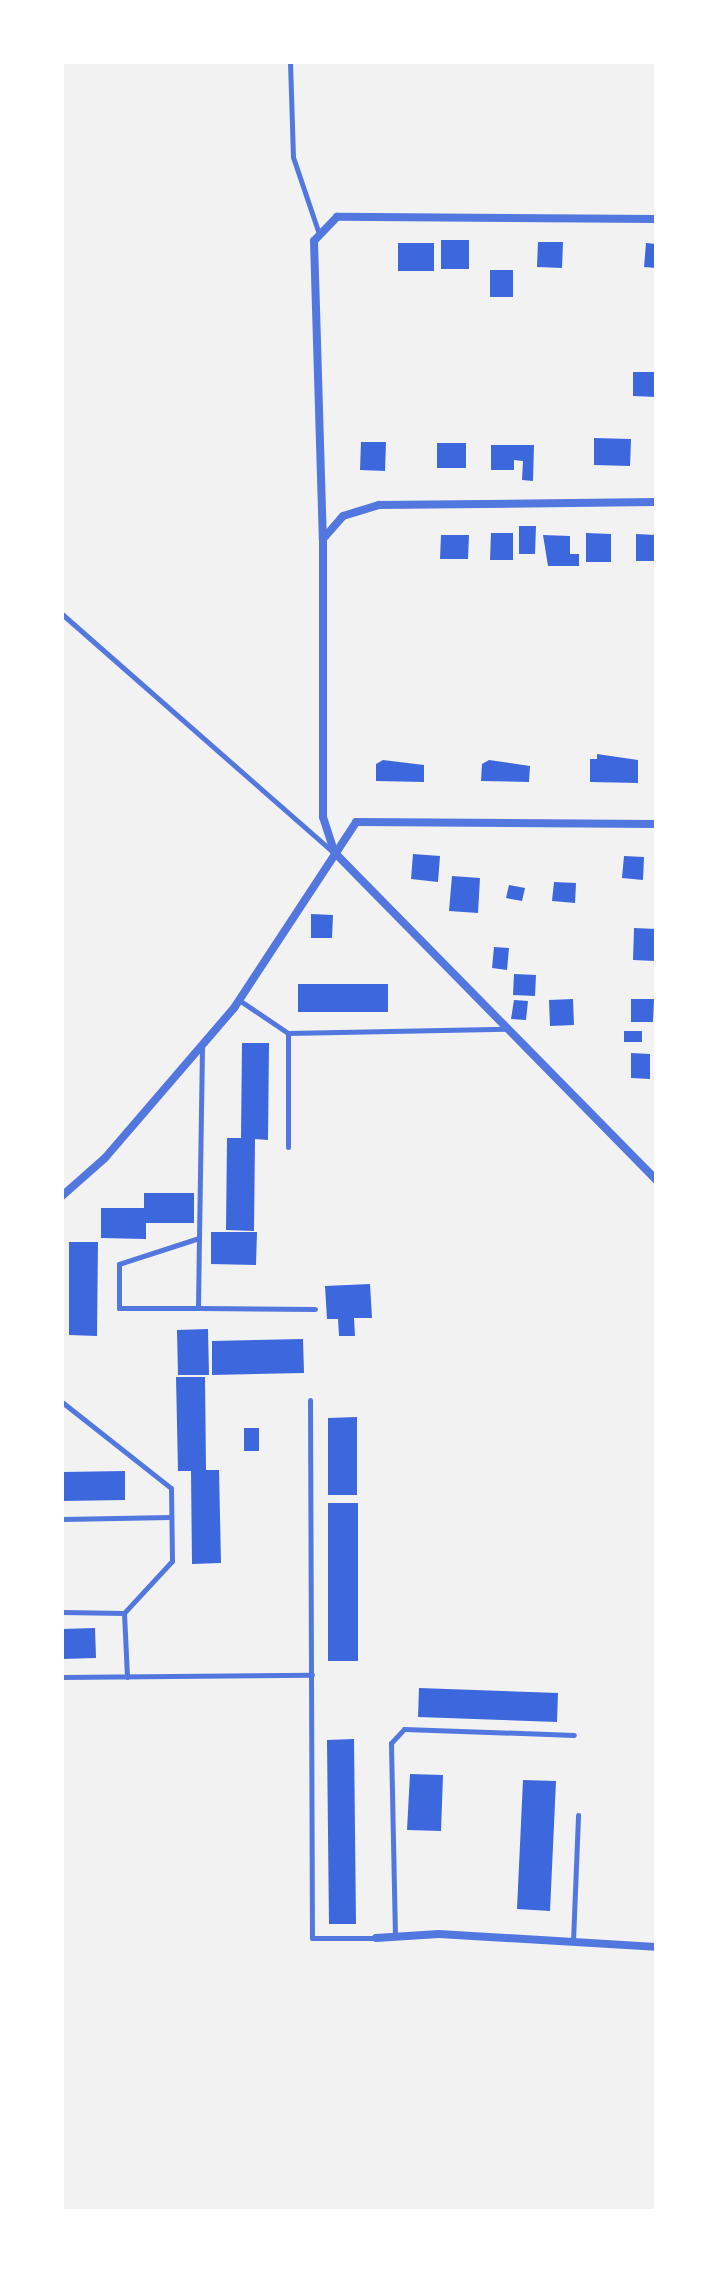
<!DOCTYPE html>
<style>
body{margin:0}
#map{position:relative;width:718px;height:2273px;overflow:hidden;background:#f2f2f2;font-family:"Fira Sans",sans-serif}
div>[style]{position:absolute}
.building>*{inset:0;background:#3d67dc}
.service>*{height:5px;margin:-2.5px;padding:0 2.5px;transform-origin:2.5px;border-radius:2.5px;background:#5277de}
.minor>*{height:8px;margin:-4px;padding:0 4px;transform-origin:4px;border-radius:4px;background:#5277de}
span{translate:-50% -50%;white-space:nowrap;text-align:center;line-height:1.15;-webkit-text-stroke:8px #fff;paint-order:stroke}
.frame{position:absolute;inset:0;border:64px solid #fff;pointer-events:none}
</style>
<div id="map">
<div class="building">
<i style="clip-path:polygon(441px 240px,469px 240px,469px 269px,441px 269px)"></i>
<i style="clip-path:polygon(538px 242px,563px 242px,562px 268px,537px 267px)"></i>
<i style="clip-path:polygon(398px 243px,434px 243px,434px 271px,398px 271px)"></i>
<i style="clip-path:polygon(646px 243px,656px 244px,656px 268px,644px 267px)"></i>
<i style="clip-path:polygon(490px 270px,513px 270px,513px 297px,490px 297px)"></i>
<i style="clip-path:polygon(633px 372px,656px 372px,656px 397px,633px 396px)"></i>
<i style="clip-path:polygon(594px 438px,631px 439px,630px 466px,594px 465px)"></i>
<i style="clip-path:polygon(361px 442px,386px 442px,385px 471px,360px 470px)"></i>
<i style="clip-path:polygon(437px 443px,466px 443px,466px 468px,437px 468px)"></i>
<i style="clip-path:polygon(491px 445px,534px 445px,533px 481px,522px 480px,523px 461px,514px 460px,514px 470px,491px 470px)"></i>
<i style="clip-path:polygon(519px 526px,536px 526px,535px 554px,519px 554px)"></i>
<i style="clip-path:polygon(491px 533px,513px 533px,513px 560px,490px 560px)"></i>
<i style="clip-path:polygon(586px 533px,611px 534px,611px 562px,586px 562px)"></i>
<i style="clip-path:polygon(636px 534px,656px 535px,656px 561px,636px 561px)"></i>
<i style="clip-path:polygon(441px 535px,469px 535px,468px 559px,440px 559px)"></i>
<i style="clip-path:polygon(543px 535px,570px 536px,570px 554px,579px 554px,579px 566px,548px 566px)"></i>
<i style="clip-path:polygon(597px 754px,638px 760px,638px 783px,590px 782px,590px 759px,597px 759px)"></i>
<i style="clip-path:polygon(383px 760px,424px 765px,424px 782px,376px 781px,376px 764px)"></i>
<i style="clip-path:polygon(489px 760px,530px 766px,529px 782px,481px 781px,482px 764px)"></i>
<i style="clip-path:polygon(413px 854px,440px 856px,438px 882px,411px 879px)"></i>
<i style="clip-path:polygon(624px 856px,644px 857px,643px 880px,622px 878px)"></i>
<i style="clip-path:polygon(452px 876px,480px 878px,478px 913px,449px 911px)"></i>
<i style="clip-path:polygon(554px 882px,576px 883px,575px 903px,552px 901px)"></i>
<i style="clip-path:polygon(509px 885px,525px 888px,522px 901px,506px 898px)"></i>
<i style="clip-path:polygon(311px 914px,333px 915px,332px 938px,311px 938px)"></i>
<i style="clip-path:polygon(634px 928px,656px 929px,655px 961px,633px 960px)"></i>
<i style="clip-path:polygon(494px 947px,509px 948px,507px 970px,492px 968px)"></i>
<i style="clip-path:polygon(514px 974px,536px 975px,535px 996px,513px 995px)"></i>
<i style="clip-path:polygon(298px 984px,388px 984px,388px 1012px,298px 1012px)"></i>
<i style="clip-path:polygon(573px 999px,574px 1025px,550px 1026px,549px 1000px)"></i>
<i style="clip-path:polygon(631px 999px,654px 999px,653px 1022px,631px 1022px)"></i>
<i style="clip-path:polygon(514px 1000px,528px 1001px,526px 1020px,511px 1019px)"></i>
<i style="clip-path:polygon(624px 1031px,642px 1031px,642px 1042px,624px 1042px)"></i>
<i style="clip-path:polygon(242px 1043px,269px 1043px,268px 1140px,255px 1139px,254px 1231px,226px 1230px,227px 1138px,241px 1138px)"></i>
<i style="clip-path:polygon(631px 1053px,650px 1054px,650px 1079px,631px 1078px)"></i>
<i style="clip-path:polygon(144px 1193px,194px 1193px,194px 1223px,146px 1223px,146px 1239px,101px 1238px,101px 1208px,144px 1208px)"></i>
<i style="clip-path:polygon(211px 1232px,257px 1232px,256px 1265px,211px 1264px)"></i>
<i style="clip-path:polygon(69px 1242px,98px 1242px,97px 1336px,69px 1335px)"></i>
<i style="clip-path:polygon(370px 1284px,372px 1318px,354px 1318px,355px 1336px,339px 1336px,338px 1319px,327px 1319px,325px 1286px)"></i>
<i style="clip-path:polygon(208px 1329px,209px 1375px,178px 1375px,177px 1330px)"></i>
<i style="clip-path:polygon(303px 1339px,304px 1373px,212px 1375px,212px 1341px)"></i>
<i style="clip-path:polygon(176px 1377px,205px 1377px,206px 1470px,219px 1470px,221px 1563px,192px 1564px,191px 1471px,178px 1471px)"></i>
<i style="clip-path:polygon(357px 1417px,357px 1495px,328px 1495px,328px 1418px)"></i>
<i style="clip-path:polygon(244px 1428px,259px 1428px,259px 1451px,244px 1451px)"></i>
<i style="clip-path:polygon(125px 1471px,125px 1500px,62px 1501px,62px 1472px)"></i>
<i style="clip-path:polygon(328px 1503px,358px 1503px,358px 1661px,328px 1661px)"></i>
<i style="clip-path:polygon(95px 1628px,96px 1658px,62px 1659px,62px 1629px)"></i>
<i style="clip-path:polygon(419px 1688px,558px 1693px,557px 1722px,418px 1717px)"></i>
<i style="clip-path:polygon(354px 1739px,356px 1924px,329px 1924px,327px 1740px)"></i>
<i style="clip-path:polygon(410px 1774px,443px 1775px,441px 1831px,407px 1830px)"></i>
<i style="clip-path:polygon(523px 1780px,556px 1781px,550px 1911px,517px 1909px)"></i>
</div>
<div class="service">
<i style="left:290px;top:62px;width:95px;rotate:88.2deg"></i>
<i style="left:293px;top:157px;width:81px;rotate:71.3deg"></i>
<i style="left:62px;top:614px;width:359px;rotate:41.3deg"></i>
<i style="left:239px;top:1000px;width:59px;rotate:34deg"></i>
<i style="left:288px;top:1147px;width:114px;rotate:-90deg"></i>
<i style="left:288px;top:1033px;width:218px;rotate:-1.1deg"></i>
<i style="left:199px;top:1238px;width:84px;rotate:162deg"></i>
<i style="left:119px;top:1264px;width:44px;rotate:90deg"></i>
<i style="left:119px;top:1308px;width:79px"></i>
<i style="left:198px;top:1308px;width:70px;rotate:-89.2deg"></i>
<i style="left:199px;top:1238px;width:192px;rotate:-89.1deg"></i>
<i style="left:198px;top:1308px;width:117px;rotate:0.5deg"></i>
<i style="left:310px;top:1400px;width:538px;rotate:89.79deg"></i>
<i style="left:312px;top:1938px;width:63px"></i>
<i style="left:62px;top:1402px;width:139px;rotate:38.3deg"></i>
<i style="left:171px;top:1488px;width:73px;rotate:89.2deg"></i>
<i style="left:172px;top:1561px;width:71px;rotate:132.7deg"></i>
<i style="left:124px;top:1613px;width:64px;rotate:87.3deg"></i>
<i style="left:62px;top:1519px;width:109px;rotate:-1.1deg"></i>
<i style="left:62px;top:1612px;width:62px;rotate:0.9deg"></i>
<i style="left:62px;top:1677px;width:250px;rotate:-0.5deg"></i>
<i style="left:395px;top:1936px;width:193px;rotate:-91.2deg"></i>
<i style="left:391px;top:1743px;width:19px;rotate:-47deg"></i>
<i style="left:404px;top:1729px;width:170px;rotate:2deg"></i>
<i style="left:573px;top:1941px;width:126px;rotate:-87.7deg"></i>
</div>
<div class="minor">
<i style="left:656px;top:219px;width:319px;rotate:-179.6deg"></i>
<i style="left:337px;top:217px;width:33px;rotate:134deg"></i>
<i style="left:314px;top:241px;width:298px;rotate:88.3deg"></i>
<i style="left:323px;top:539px;width:278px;rotate:90deg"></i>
<i style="left:323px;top:817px;width:38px;rotate:72deg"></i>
<i style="left:335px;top:853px;width:458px;rotate:45.5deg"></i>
<i style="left:323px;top:539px;width:30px;rotate:-49deg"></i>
<i style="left:343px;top:516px;width:38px;rotate:-17deg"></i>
<i style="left:379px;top:505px;width:277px;rotate:-0.6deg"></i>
<i style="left:62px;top:1196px;width:57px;rotate:-41.5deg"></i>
<i style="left:105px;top:1158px;width:198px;rotate:-49.3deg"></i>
<i style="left:234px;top:1008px;width:222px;rotate:-56.7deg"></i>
<i style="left:356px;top:822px;width:300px;rotate:0.4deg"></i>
<i style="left:376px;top:1938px;width:63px;rotate:-3.6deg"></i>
<i style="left:439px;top:1934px;width:217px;rotate:3.4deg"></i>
</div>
<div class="frame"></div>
</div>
